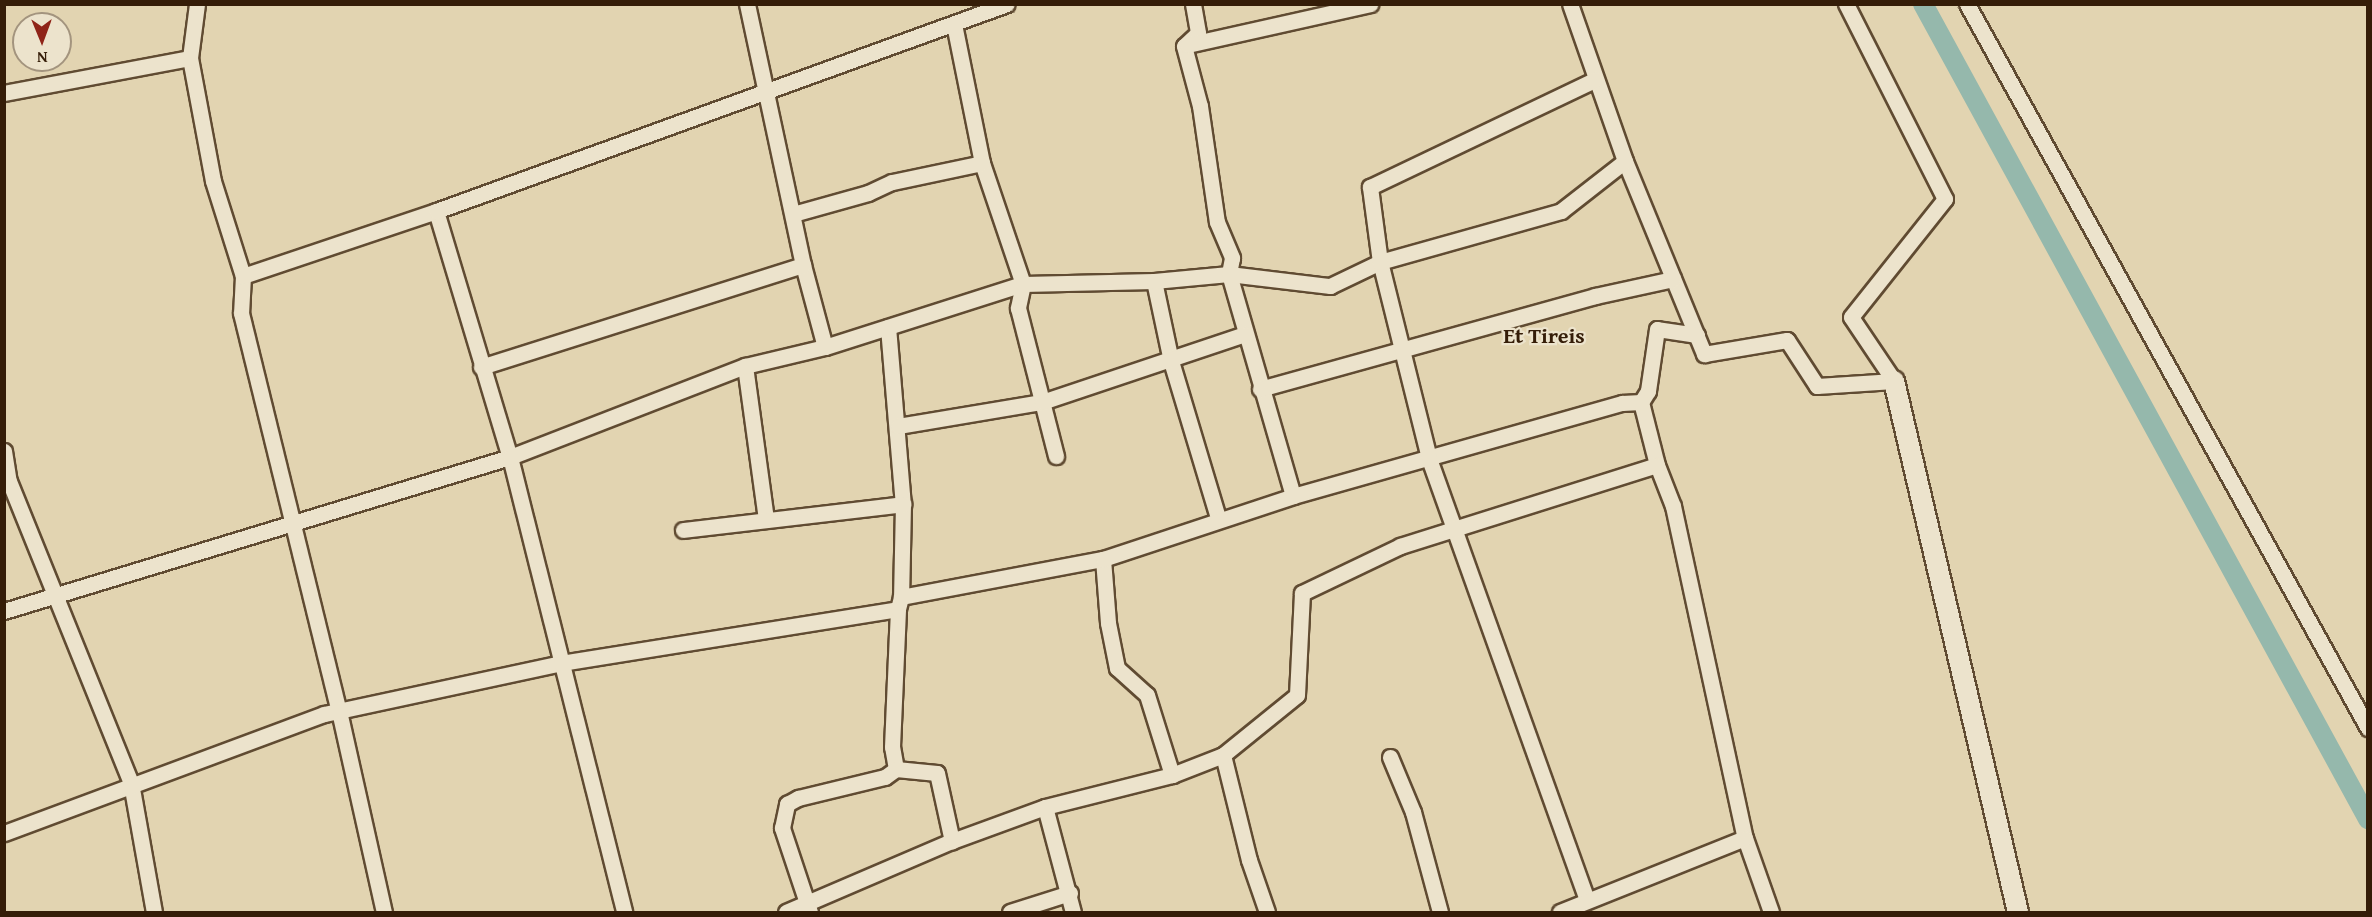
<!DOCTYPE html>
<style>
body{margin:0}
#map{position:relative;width:2372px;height:917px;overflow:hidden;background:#e2d4b1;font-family:"Gentium Book Plus",serif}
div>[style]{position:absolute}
.canal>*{height:20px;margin:-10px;padding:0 10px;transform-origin:10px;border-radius:10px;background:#95b8ac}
.roads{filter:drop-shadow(2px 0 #604b32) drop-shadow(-2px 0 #604b32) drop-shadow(0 2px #604b32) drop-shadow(0 -2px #604b32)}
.minor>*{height:15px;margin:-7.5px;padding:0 7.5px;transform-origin:7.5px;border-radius:7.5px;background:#ece3cc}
.tertiary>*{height:20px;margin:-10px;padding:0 10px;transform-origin:10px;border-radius:10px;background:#ece3cc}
span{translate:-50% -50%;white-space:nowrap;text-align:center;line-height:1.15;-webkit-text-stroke:4.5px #ece3cc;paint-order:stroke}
.quarter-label{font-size:22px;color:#351d08;font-weight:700}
.frame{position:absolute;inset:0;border:6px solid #351d08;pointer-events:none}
.north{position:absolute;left:12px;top:12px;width:60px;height:60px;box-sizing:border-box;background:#ece3cc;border:2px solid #a3947e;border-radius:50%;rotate:179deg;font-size:16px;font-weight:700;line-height:24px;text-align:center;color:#351d08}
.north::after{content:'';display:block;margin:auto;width:21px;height:27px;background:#8f2418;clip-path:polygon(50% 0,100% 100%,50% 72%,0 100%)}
</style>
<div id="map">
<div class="canal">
<i style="left:1923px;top:4px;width:929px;rotate:61.36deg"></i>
</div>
<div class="roads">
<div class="minor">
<i style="left:197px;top:4px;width:54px;rotate:97.4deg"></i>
<i style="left:190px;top:58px;width:125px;rotate:79.4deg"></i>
<i style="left:213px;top:181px;width:100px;rotate:72.5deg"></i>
<i style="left:243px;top:276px;width:37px;rotate:93deg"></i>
<i style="left:241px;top:313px;width:410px;rotate:76.2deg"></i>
<i style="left:339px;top:711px;width:206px;rotate:77.4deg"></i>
<i style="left:747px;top:4px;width:267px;rotate:77.9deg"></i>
<i style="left:803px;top:265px;width:85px;rotate:75deg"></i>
<i style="left:1193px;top:4px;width:29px;rotate:80deg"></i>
<i style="left:1198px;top:33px;width:19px;rotate:137deg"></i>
<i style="left:1184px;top:46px;width:62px;rotate:75.1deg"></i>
<i style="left:1200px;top:106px;width:117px;rotate:81.7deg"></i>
<i style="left:1217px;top:222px;width:39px;rotate:67deg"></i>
<i style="left:1232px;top:258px;width:16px;rotate:101deg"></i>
<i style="left:1229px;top:274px;width:231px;rotate:73.9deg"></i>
<i style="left:1967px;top:4px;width:828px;rotate:61.02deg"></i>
<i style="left:954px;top:24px;width:142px;rotate:78.6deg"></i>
<i style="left:982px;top:163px;width:128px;rotate:71.3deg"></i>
<i style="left:1023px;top:284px;width:25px;rotate:102deg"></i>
<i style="left:1018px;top:308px;width:153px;rotate:75.6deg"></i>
<i style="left:1187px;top:45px;width:188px;rotate:-12.6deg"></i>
<i style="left:4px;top:93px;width:189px;rotate:-10.7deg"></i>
<i style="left:1625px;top:161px;width:209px;rotate:67.7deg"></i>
<i style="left:1704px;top:354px;width:84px;rotate:-9.6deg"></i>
<i style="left:1787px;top:340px;width:55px;rotate:56.9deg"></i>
<i style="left:1817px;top:386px;width:77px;rotate:-3.7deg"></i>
<i style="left:1894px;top:381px;width:77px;rotate:-123.9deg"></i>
<i style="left:1851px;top:317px;width:151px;rotate:-51.5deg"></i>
<i style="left:1945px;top:199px;width:219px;rotate:-116.9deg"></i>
<i style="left:436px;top:211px;width:257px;rotate:73.3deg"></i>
<i style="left:510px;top:457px;width:469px;rotate:75.9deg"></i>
<i style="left:793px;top:214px;width:78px;rotate:-15.6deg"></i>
<i style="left:868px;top:193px;width:26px;rotate:-25deg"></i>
<i style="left:892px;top:182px;width:92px;rotate:-11.9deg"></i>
<i style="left:243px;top:276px;width:204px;rotate:-18.6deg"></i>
<i style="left:436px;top:211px;width:607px;rotate:-19.93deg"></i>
<i style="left:1154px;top:281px;width:82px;rotate:78deg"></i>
<i style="left:1171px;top:361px;width:164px;rotate:73.3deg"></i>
<i style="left:888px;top:327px;width:178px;rotate:85.2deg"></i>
<i style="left:903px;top:504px;width:93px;rotate:91.2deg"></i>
<i style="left:1697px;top:335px;width:40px;rotate:-171.5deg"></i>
<i style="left:1657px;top:329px;width:63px;rotate:98.3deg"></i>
<i style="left:1648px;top:391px;width:13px;rotate:122deg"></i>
<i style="left:1641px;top:402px;width:65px;rotate:75.7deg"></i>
<i style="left:1657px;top:465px;width:44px;rotate:68.7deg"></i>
<i style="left:1673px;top:506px;width:340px;rotate:77.8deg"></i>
<i style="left:1745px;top:838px;width:78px;rotate:70.6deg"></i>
<i style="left:745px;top:366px;width:155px;rotate:82.2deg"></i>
<i style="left:481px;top:367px;width:338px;rotate:-17.6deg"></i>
<i style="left:1260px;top:389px;width:348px;rotate:-15.5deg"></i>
<i style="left:1595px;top:296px;width:80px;rotate:-12.3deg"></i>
<i style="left:898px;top:426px;width:146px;rotate:-9.5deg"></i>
<i style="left:1042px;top:402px;width:214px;rotate:-18.5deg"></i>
<i style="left:4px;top:451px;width:30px;rotate:81deg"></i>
<i style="left:9px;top:481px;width:326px;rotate:68deg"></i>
<i style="left:131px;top:783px;width:131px;rotate:79.9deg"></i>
<i style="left:683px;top:530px;width:222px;rotate:-6.7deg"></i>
<i style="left:1103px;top:559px;width:64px;rotate:85.5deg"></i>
<i style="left:1108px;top:623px;width:46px;rotate:78.7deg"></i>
<i style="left:1117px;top:668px;width:40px;rotate:42deg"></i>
<i style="left:1147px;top:695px;width:84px;rotate:72.6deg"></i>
<i style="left:4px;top:611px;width:529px;rotate:-16.93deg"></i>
<i style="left:510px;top:457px;width:252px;rotate:-21.2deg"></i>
<i style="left:745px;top:366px;width:82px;rotate:-13.4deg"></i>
<i style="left:825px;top:347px;width:208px;rotate:-17.7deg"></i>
<i style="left:1023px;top:284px;width:131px;rotate:-1.3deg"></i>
<i style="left:1154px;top:281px;width:75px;rotate:-5.3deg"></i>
<i style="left:1229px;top:274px;width:102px;rotate:6.8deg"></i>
<i style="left:1330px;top:286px;width:55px;rotate:-25.6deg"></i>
<i style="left:1380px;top:262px;width:188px;rotate:-15.7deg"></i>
<i style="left:1561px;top:211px;width:81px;rotate:-38deg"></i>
<i style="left:1625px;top:161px;width:166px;rotate:-109.3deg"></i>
<i style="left:1223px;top:755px;width:108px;rotate:76.1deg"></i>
<i style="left:1249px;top:860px;width:55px;rotate:70.9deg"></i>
<i style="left:1390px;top:757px;width:60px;rotate:67.3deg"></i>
<i style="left:1413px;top:812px;width:104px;rotate:74.9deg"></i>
<i style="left:896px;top:769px;width:22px;rotate:-100deg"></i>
<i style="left:892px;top:747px;width:138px;rotate:-87.5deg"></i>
<i style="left:1045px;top:807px;width:109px;rotate:75.1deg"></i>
<i style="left:4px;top:833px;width:341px;rotate:-20.4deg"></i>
<i style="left:324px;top:714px;width:242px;rotate:-12.1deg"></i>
<i style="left:561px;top:663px;width:341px;rotate:-9.1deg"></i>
<i style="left:898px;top:609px;width:12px;rotate:-76deg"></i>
<i style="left:901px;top:597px;width:206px;rotate:-10.7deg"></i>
<i style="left:1103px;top:559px;width:200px;rotate:-18.3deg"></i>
<i style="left:1293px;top:496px;width:342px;rotate:-15.8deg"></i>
<i style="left:1622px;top:403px;width:19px;rotate:-3deg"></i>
<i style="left:1587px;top:900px;width:469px;rotate:-109.7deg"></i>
<i style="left:1429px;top:458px;width:202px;rotate:-104deg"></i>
<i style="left:1380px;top:262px;width:76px;rotate:-97.6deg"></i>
<i style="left:1370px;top:187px;width:250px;rotate:-25.5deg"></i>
<i style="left:786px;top:912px;width:181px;rotate:-23.2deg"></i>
<i style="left:952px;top:841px;width:99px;rotate:-20.1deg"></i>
<i style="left:1045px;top:807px;width:131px;rotate:-14.1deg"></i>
<i style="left:1172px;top:775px;width:55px;rotate:-21.4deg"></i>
<i style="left:1223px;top:755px;width:95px;rotate:-39deg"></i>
<i style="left:1297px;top:695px;width:102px;rotate:-87.2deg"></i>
<i style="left:1302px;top:593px;width:109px;rotate:-25.6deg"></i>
<i style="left:1400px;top:546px;width:269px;rotate:-17.5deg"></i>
<i style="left:810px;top:912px;width:89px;rotate:-108.4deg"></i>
<i style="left:782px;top:828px;width:25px;rotate:-78deg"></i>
<i style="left:787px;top:804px;width:13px;rotate:-29deg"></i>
<i style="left:798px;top:798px;width:89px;rotate:-13.6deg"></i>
<i style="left:885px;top:777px;width:14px;rotate:-36deg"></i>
<i style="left:896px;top:769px;width:41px;rotate:5.6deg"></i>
<i style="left:937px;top:773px;width:70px;rotate:77.6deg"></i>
<i style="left:1010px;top:912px;width:63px;rotate:-17.6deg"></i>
<i style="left:1560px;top:912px;width:199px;rotate:-21.8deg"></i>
</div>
<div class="tertiary">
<i style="left:1894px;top:381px;width:545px;rotate:76.86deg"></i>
</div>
</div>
<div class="quarter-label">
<span style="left:1544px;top:336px">Et Tireis</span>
</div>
<div class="frame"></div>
<div class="north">N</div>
</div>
